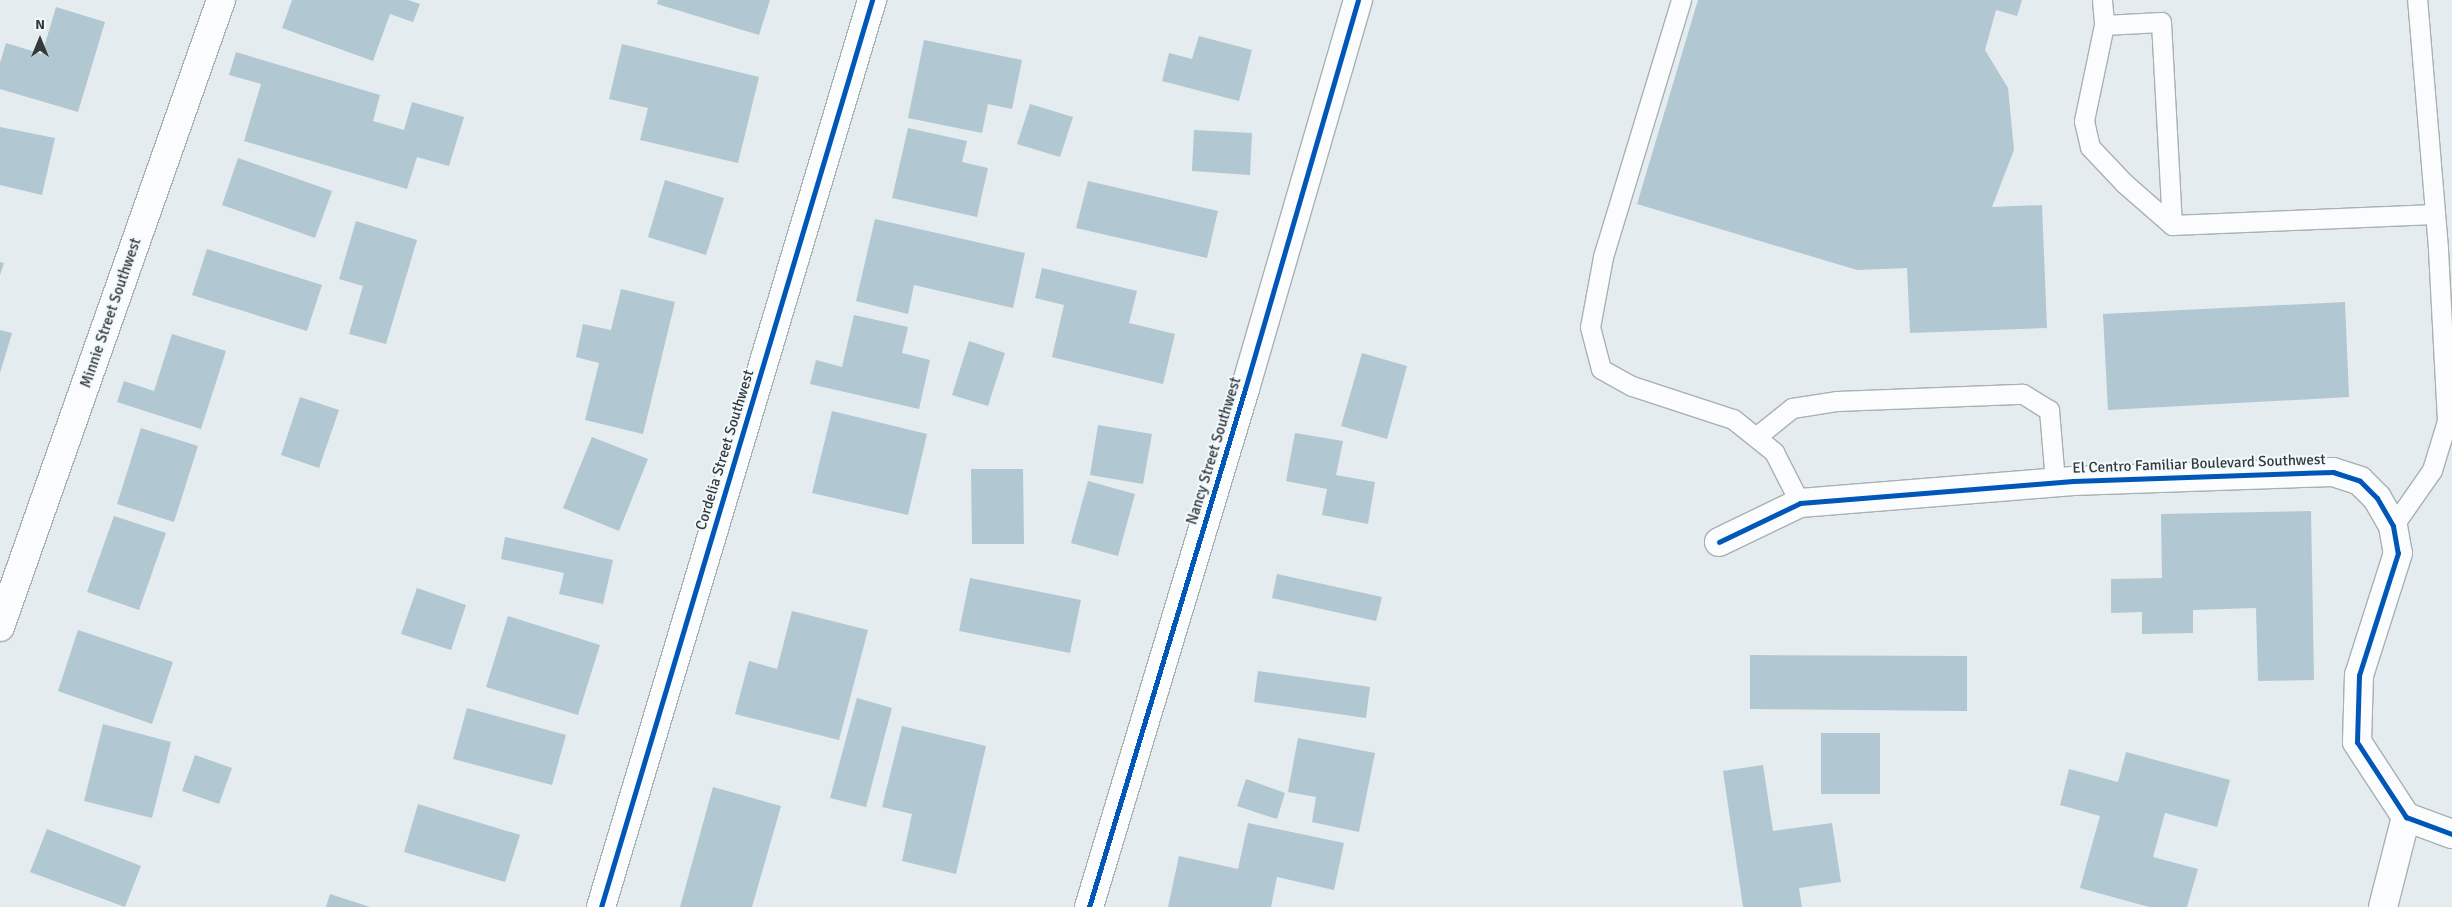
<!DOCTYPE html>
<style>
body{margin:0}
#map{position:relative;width:2452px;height:907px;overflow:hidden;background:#e4ecef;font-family:Signika,sans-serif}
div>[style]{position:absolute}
.building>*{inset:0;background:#b1c7d1}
.roads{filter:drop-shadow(1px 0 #a9b0b2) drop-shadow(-1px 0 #a9b0b2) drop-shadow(0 1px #a9b0b2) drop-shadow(0 -1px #a9b0b2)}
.lane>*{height:19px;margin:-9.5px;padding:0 9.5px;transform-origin:9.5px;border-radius:9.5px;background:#fbfcfd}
.street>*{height:28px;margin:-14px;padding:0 14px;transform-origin:14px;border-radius:14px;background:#fbfcfd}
.cycleway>*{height:5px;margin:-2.5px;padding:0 2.5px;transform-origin:2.5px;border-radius:2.5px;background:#0057b8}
span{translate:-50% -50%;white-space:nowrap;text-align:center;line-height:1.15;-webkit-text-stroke:4px #f1f9fd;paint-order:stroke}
.street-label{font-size:15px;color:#34393b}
.north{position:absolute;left:15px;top:15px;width:50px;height:50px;-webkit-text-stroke:4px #f1f9fd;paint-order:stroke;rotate:0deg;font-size:14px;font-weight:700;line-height:20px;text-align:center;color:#34393b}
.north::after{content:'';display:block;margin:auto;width:18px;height:22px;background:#34393b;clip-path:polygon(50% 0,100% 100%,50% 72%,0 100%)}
</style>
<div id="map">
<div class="building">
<i style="clip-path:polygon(292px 0,408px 0,420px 4px,413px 22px,390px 14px,373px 61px,282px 28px)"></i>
<i style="clip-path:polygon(658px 0,770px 0,759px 35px,657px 4px)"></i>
<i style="clip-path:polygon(1698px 0,2022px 0,2017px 16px,1996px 10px,1985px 50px,2008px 88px,2014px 150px,1992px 207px,2042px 205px,2047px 328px,1910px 333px,1907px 268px,1857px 270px,1637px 204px)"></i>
<i style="clip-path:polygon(56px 7px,105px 22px,78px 112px,0 89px,0 63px,6px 43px,42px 54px)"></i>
<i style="clip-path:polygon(1199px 36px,1252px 50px,1239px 101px,1162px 81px,1169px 53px,1192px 59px)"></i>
<i style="clip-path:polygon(924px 40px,1022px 60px,1012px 109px,988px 104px,982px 133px,908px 118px)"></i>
<i style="clip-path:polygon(622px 44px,759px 77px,738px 163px,640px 140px,648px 108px,609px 99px)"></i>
<i style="clip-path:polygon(236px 52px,380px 95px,373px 121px,404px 130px,412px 102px,464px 117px,449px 166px,417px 157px,407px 189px,244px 141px,261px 84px,229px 75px)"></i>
<i style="clip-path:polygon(1030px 104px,1073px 117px,1060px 157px,1017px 144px)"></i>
<i style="clip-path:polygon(0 127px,55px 138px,42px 195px,0 185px)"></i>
<i style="clip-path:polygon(908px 128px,967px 141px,962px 162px,988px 168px,977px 217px,892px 198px)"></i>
<i style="clip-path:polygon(1194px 130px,1252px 133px,1250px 175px,1192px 171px)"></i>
<i style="clip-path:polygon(238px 158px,332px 191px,315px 238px,222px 205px)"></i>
<i style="clip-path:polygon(665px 180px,724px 198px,706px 255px,648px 237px)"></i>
<i style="clip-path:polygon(1088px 181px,1218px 211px,1207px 258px,1076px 228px)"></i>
<i style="clip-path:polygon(875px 219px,1025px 253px,1013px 308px,914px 285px,908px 314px,856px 301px)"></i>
<i style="clip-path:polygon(356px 221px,417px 240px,386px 344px,349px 334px,363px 286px,339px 279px)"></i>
<i style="clip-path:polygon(207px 249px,322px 285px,307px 331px,192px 295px)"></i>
<i style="clip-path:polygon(0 262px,4px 263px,0 275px)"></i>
<i style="clip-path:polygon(1042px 268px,1137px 291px,1129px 323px,1175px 334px,1163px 384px,1052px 357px,1064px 305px,1035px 298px)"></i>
<i style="clip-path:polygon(621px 289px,675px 302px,643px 434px,585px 420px,599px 363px,576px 357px,583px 324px,611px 330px)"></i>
<i style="clip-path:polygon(2345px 302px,2349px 397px,2108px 410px,2103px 314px)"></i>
<i style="clip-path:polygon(854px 315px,908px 327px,902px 353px,930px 360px,919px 409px,810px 384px,816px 360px,842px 367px)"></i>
<i style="clip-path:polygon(0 330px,12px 333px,0 373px)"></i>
<i style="clip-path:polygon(172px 334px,226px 351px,201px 429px,117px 402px,124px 381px,154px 391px)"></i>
<i style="clip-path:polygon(969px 341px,1005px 353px,988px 406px,952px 395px)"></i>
<i style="clip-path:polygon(1362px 353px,1407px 366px,1387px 439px,1341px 426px)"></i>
<i style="clip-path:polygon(300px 397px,339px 410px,319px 468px,281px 455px)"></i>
<i style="clip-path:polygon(832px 411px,927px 434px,908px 515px,812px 493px)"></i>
<i style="clip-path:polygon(1098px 425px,1152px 434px,1143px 484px,1090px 475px)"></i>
<i style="clip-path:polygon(141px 428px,198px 446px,174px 522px,117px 504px)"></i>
<i style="clip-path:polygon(1295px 433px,1343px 441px,1336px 475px,1375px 482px,1368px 524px,1322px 515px,1327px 489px,1286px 481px)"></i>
<i style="clip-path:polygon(592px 437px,648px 459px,619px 531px,563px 508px)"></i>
<i style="clip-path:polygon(971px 469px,1023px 469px,1024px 544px,972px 544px)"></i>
<i style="clip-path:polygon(1088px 481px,1135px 494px,1118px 556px,1071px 543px)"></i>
<i style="clip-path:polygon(2311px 511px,2314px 680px,2258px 681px,2256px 608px,2193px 610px,2193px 633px,2142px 634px,2142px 612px,2111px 613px,2111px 579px,2162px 578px,2161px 514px)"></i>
<i style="clip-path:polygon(114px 516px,166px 533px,139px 610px,87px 592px)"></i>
<i style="clip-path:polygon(505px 537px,613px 560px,603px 604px,559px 594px,564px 573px,501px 559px)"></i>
<i style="clip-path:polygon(1277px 574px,1382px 597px,1376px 621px,1272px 598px)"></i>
<i style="clip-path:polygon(970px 578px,1081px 600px,1070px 653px,959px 631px)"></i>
<i style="clip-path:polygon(417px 588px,466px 605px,451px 650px,401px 634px)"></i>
<i style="clip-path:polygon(792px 611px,868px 630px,839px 740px,735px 714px,749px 661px,777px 669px)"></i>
<i style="clip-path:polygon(508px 616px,600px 645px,578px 715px,486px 687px)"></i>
<i style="clip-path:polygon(78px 630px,173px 662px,152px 724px,58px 691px)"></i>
<i style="clip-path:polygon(1750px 655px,1967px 656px,1967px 711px,1750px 709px)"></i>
<i style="clip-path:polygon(1258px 671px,1370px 687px,1366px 718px,1254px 702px)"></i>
<i style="clip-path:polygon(857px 698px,892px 708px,866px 807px,830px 798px)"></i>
<i style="clip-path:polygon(467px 708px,566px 735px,552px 785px,453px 759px)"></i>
<i style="clip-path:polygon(103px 724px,171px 742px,152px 818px,84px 801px)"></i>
<i style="clip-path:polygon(902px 726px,986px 746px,956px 874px,902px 861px,912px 814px,882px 807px)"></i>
<i style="clip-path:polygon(1821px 733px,1880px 733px,1880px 794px,1821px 794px)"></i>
<i style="clip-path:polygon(1298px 738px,1375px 753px,1359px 832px,1312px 822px,1316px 797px,1288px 792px)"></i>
<i style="clip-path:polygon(2126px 752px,2230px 780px,2217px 827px,2165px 813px,2153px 857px,2198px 869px,2187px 907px,2149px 907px,2080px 888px,2100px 816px,2060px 805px,2069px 769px,2118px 782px)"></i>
<i style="clip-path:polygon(195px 755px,232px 768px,219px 804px,182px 791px)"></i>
<i style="clip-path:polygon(1763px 765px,1773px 831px,1832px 823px,1841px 882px,1799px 888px,1802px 907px,1743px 907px,1723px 771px)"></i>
<i style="clip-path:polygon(1246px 779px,1285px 793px,1277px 819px,1237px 806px)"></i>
<i style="clip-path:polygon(713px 787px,781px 806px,752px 907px,680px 907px)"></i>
<i style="clip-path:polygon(418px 804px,520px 835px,505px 882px,404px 852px)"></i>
<i style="clip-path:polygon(1248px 823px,1344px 843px,1334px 890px,1277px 877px,1271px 907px,1168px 907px,1179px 856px,1238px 869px)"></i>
<i style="clip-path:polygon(47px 829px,141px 866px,125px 907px,30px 872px)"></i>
<i style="clip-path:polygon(330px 894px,370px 907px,326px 907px)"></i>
</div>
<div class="roads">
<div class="lane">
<i style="left:1681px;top:0;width:269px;rotate:106.9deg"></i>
<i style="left:1603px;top:257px;width:71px;rotate:100.5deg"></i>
<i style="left:1590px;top:327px;width:43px;rotate:75.3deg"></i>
<i style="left:1601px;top:369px;width:35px;rotate:29deg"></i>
<i style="left:1632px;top:386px;width:106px;rotate:18.1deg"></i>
<i style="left:1733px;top:419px;width:53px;rotate:38.8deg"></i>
<i style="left:1774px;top:452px;width:57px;rotate:63deg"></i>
<i style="left:2102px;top:0;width:25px;rotate:85deg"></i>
<i style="left:2104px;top:25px;width:57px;rotate:-3deg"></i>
<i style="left:2161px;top:22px;width:203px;rotate:86.9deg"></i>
<i style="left:2172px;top:225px;width:263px;rotate:-2.4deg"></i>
<i style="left:2104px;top:25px;width:98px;rotate:101.8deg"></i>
<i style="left:2084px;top:121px;width:27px;rotate:77deg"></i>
<i style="left:2090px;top:147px;width:50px;rotate:46.6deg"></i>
<i style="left:2124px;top:183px;width:64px;rotate:41.2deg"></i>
<i style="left:1756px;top:437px;width:46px;rotate:-38.9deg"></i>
<i style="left:1792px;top:408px;width:46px;rotate:-8.8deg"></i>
<i style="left:1837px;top:401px;width:186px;rotate:-2.2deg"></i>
<i style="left:2023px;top:394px;width:31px;rotate:32deg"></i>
<i style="left:2049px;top:410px;width:72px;rotate:85.2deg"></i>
<i style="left:2393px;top:526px;width:68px;rotate:-55.1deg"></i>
<i style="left:2432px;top:470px;width:51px;rotate:-73deg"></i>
<i style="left:2447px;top:421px;width:173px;rotate:-93deg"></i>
<i style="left:2438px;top:248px;width:249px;rotate:-94.8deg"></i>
</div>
<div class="street">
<i style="left:1719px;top:542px;width:90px;rotate:-25.7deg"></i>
<i style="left:1800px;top:503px;width:274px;rotate:-4.6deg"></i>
<i style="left:2073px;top:481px;width:260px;rotate:-2deg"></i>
<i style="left:2333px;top:472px;width:28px;rotate:18deg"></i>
<i style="left:2360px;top:481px;width:24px;rotate:45deg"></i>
<i style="left:2377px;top:498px;width:32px;rotate:60deg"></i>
<i style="left:2393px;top:526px;width:27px;rotate:80deg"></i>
<i style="left:2398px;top:553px;width:128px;rotate:107.7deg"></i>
<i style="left:2359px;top:675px;width:67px;rotate:91.7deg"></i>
<i style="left:2357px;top:742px;width:90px;rotate:56.8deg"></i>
<i style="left:2406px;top:817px;width:49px;rotate:20.3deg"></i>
<i style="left:0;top:627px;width:665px;rotate:-70.58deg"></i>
<i style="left:601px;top:907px;width:947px;rotate:-73.36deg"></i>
<i style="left:1089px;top:907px;width:541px;rotate:-73.24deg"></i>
<i style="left:1245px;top:389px;width:405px;rotate:-73.8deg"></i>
<i style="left:2383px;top:907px;width:93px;rotate:-75.7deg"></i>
</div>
</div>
<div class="cycleway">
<i style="left:1719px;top:542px;width:90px;rotate:-25.7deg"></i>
<i style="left:1800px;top:503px;width:274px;rotate:-4.6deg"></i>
<i style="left:2073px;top:481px;width:260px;rotate:-2deg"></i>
<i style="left:2333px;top:472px;width:28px;rotate:18deg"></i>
<i style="left:2360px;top:481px;width:24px;rotate:45deg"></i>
<i style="left:2377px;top:498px;width:32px;rotate:60deg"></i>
<i style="left:2393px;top:526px;width:27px;rotate:80deg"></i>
<i style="left:2398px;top:553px;width:128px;rotate:107.7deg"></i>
<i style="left:2359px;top:675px;width:67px;rotate:91.7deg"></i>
<i style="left:2357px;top:742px;width:90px;rotate:56.8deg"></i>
<i style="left:2406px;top:817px;width:49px;rotate:20.3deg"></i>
<i style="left:601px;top:907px;width:947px;rotate:-73.36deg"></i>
<i style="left:1089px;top:907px;width:541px;rotate:-73.24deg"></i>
<i style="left:1245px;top:389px;width:405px;rotate:-73.8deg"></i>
</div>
<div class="street-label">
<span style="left:111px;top:313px;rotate:-71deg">Minnie Street Southwest</span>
<span style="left:725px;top:450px;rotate:-73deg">Cordelia Street Southwest</span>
<span style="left:1214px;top:451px;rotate:-73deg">Nancy Street Southwest</span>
<span style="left:2199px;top:464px;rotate:-2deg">El Centro Familiar Boulevard Southwest</span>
</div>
<div class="north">N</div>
</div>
